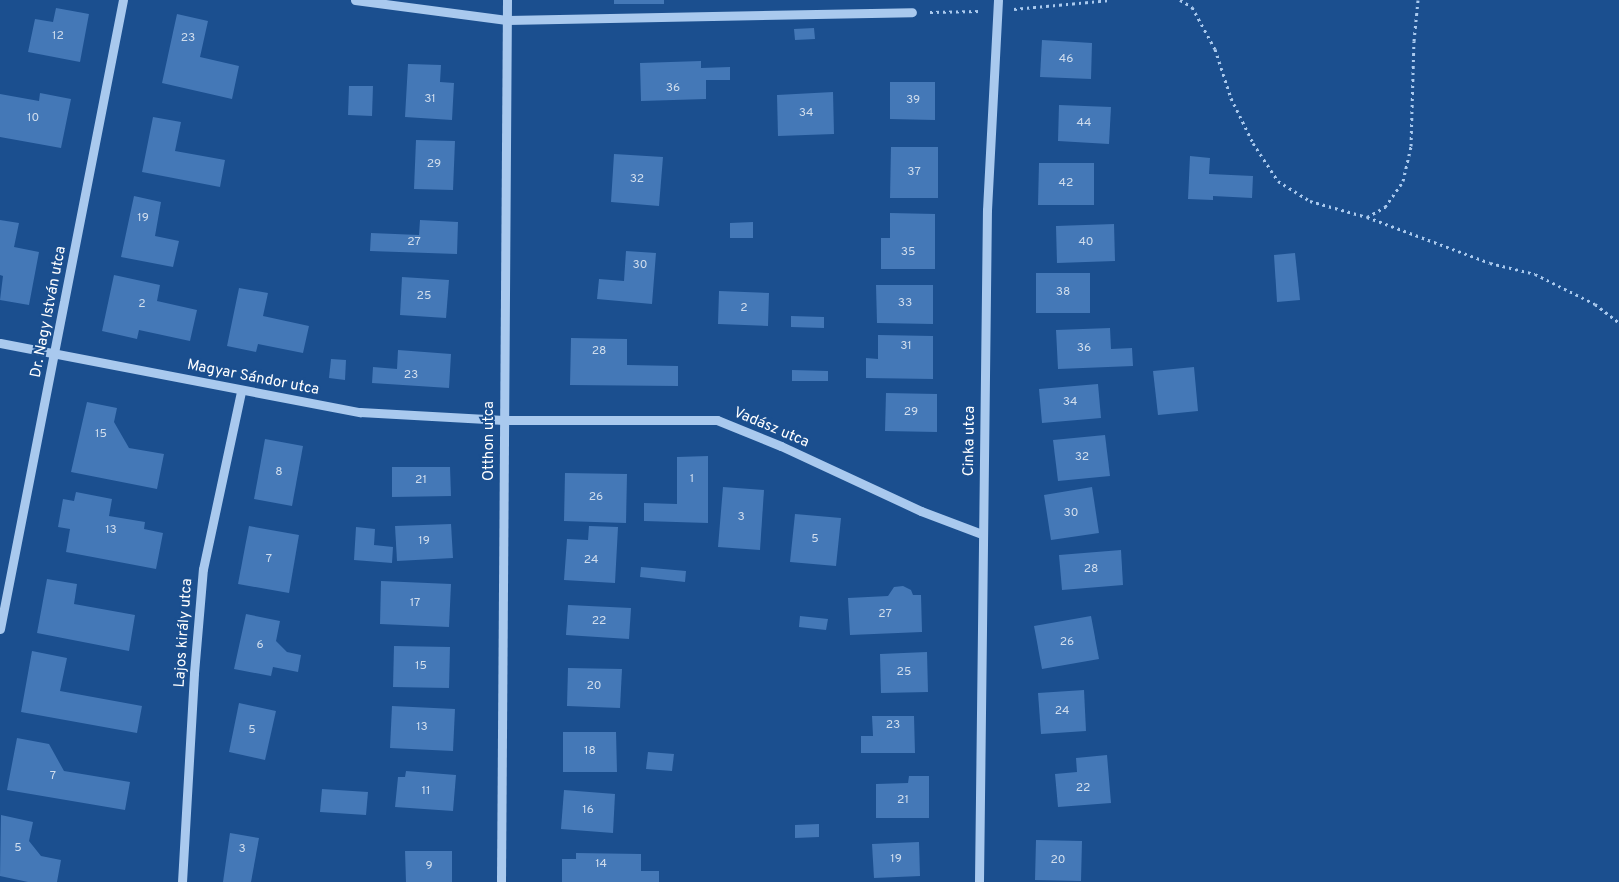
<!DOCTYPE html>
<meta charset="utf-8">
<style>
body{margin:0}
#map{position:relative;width:1619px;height:882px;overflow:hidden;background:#1b4f8f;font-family:Overpass,sans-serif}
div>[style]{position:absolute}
.building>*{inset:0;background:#4478b7}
.path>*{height:3px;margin-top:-1.5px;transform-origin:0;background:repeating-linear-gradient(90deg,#a9c9ee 0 2.5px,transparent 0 6.5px)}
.minor>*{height:9px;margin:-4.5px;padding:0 4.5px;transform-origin:4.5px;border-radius:4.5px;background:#a9c9ee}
span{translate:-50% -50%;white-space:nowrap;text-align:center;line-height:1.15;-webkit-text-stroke:4px #1b4f8f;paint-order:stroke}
.number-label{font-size:12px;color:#d0dded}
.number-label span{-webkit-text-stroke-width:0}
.street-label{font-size:15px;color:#fff}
</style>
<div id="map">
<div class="building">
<i style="clip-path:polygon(614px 0,664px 0,664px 4px,614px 4px)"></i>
<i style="clip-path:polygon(56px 8px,89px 14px,80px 62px,28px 52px,35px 19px,53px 22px)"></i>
<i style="clip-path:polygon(177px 14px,208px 21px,200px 57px,239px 66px,232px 99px,162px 83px)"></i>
<i style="clip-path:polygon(814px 28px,815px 39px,795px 40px,794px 29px)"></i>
<i style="clip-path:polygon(1042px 40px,1092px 43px,1091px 79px,1040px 77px)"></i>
<i style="clip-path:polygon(701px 61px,701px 68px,730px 67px,730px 80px,706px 80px,706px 99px,641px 101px,640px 63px)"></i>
<i style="clip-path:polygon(408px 64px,441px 65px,440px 82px,454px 83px,452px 120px,405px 117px)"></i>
<i style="clip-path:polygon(890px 82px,935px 82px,935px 120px,890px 119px)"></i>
<i style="clip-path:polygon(349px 86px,373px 86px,372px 116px,348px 115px)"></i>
<i style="clip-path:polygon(833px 92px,834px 134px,778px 136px,777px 95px)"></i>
<i style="clip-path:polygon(40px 93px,71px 99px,61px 148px,0 137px,0 94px,39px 101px)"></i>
<i style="clip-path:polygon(1059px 105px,1111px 107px,1109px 144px,1058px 141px)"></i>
<i style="clip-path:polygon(153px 117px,181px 122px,175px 151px,225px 160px,220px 187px,142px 172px)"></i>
<i style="clip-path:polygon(416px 140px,455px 141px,453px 190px,414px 189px)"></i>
<i style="clip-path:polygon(891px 147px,938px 147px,938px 198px,890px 198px)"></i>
<i style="clip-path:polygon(614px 154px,663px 157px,659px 206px,611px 202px)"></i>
<i style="clip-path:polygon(1190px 156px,1210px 158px,1209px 174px,1253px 176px,1252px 198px,1213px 196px,1213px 200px,1188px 199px)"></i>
<i style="clip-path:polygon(1039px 163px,1094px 163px,1094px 205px,1038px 205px)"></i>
<i style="clip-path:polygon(134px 196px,161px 202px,155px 236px,179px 241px,173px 267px,121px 257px)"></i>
<i style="clip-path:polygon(890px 213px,935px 214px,935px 269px,881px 269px,881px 238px,890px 238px)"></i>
<i style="clip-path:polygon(0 220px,19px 223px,14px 247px,39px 252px,29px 305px,0 300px,3px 276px,0 275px)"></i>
<i style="clip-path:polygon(420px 220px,458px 222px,457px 254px,370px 251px,371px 233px,419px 235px)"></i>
<i style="clip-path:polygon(753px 222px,753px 238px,730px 238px,730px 223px)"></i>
<i style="clip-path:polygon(1114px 224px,1115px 261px,1057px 263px,1056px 226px)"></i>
<i style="clip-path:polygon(626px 251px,656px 253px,652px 304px,597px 299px,599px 279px,624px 281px)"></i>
<i style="clip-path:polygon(1295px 253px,1300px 300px,1277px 302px,1274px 255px)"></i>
<i style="clip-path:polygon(1036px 273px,1090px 273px,1090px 313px,1036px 313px)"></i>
<i style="clip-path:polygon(114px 275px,160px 285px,157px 301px,197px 310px,190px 341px,139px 330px,137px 339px,102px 331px)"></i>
<i style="clip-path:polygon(402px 277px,449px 280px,446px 318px,400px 315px)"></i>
<i style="clip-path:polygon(876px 285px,933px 285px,933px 324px,877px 323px)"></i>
<i style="clip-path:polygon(239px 288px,268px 293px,263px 316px,309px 326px,303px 353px,258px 344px,256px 352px,227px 346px)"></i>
<i style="clip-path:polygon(719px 291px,769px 293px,768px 326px,718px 324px)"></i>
<i style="clip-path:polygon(791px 316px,824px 317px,824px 328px,791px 327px)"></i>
<i style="clip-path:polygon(1110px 328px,1111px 349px,1132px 348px,1133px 366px,1058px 369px,1056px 330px)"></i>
<i style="clip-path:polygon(878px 335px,933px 336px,933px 379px,866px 378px,866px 358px,878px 359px)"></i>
<i style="clip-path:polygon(571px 338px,627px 339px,627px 365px,678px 366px,678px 386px,570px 385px)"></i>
<i style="clip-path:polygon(398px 350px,451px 354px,449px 388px,372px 383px,373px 367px,397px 369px)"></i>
<i style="clip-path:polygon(331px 359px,346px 360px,345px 380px,329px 378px)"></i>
<i style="clip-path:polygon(1194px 367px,1198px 411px,1158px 415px,1153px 371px)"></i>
<i style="clip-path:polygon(792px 370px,828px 371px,828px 381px,792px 381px)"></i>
<i style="clip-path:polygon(1098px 384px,1101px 418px,1042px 423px,1039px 389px)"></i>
<i style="clip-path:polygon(886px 393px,937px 394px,937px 432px,885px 431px)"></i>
<i style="clip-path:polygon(87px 402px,117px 408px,114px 422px,129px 448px,164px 454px,157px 489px,71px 472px)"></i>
<i style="clip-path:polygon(1105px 435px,1110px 476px,1058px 481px,1053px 440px)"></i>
<i style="clip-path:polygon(265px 439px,303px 446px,292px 506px,254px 499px)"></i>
<i style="clip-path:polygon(708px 456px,708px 523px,644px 521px,644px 503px,677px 504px,677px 457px)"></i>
<i style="clip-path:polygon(392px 467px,450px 467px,451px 496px,392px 497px)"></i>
<i style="clip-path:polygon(565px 473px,627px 474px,626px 523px,564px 521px)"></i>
<i style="clip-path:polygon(723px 487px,764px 490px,760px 550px,718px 547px)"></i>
<i style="clip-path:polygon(1092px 487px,1099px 533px,1051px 540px,1044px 495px)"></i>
<i style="clip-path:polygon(76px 492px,112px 499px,109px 516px,145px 522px,144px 529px,163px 533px,156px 569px,66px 552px,70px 529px,58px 527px,63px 499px,74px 501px)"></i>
<i style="clip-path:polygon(795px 514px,841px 518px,836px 566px,790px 562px)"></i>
<i style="clip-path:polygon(451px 524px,453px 558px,397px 561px,395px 526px)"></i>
<i style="clip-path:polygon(249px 526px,299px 535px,289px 593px,238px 584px)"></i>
<i style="clip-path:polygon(589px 526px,618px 527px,615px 583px,564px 580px,567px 539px,588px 540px)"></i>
<i style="clip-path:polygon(356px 527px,375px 529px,374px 545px,393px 547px,392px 563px,354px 560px)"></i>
<i style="clip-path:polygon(1121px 550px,1123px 585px,1062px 590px,1059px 555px)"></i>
<i style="clip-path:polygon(641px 567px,686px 571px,685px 582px,640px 577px)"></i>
<i style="clip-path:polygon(47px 579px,77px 584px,74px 604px,135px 615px,129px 651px,37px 633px)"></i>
<i style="clip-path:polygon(381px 581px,451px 584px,449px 627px,380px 624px)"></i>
<i style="clip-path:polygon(903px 586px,911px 590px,913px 595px,921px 595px,922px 632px,850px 635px,848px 598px,888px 596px,894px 587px)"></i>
<i style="clip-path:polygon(568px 605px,631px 608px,629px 639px,566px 635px)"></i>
<i style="clip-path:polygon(246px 614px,280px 621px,276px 641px,287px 652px,301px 655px,298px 672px,273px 667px,271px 676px,234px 669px)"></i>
<i style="clip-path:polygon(800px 616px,828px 619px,826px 630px,799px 627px)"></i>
<i style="clip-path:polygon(1091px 616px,1099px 659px,1042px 669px,1034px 626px)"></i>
<i style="clip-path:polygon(394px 646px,450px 647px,449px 688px,393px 687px)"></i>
<i style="clip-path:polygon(32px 651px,67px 658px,60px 691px,142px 706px,137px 733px,21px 712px)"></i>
<i style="clip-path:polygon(927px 652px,928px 692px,881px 693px,880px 654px)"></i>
<i style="clip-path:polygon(568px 668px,622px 669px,620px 708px,567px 706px)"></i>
<i style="clip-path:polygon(1084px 690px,1086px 731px,1041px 734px,1038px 693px)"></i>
<i style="clip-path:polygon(239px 703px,276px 711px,265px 760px,229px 752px)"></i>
<i style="clip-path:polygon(392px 706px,455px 709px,453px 751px,390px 748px)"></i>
<i style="clip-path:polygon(872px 716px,914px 716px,915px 753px,861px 753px,861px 736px,873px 736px)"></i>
<i style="clip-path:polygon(563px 732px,616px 732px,617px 772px,563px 772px)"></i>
<i style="clip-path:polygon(17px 738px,49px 744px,64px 771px,130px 782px,125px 810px,7px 790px)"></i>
<i style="clip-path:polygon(648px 752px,674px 754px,672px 771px,646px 769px)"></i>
<i style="clip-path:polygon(1107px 755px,1111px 803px,1058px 807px,1055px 774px,1077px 772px,1076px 758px)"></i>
<i style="clip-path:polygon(406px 771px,456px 775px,453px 811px,395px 807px,398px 777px,405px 777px)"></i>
<i style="clip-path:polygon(909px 776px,929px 776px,929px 818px,876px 818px,876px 784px,908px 783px)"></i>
<i style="clip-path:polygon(322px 789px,368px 792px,366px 815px,320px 812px)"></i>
<i style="clip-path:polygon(564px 790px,615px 794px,613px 833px,561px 829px)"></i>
<i style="clip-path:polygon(1px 815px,33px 822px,29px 841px,41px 856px,61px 860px,57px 882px,28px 882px,0 876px)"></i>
<i style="clip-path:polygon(819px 824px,819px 837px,795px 838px,795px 825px)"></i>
<i style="clip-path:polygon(230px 833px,259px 838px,251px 882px,223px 882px)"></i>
<i style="clip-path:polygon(1036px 840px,1082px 841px,1081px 881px,1035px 880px)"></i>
<i style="clip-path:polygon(919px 842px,920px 876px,874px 878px,872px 844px)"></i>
<i style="clip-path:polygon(405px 851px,452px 851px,452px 882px,406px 882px)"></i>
<i style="clip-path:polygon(576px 853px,641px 854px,641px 871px,659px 871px,659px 882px,562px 882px,562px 859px,576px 859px)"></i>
</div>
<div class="path">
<i style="left:1180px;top:0;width:14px;rotate:30deg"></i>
<i style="left:1192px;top:7px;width:48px;rotate:61.3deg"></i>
<i style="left:1215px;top:49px;width:52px;rotate:71.9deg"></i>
<i style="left:1231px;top:98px;width:50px;rotate:63.9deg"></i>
<i style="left:1253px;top:143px;width:45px;rotate:56.7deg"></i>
<i style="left:1278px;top:181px;width:38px;rotate:32deg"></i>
<i style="left:1310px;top:201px;width:59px;rotate:15.7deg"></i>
<i style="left:1367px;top:217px;width:131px;rotate:20.5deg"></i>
<i style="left:1490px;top:263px;width:46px;rotate:13.7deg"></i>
<i style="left:1535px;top:274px;width:67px;rotate:26.6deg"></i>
<i style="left:1595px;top:304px;width:31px;rotate:38deg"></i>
<i style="left:1014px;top:9px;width:97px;rotate:-5.3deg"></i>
<i style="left:930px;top:12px;width:51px;rotate:-1.1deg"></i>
<i style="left:1367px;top:217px;width:21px;rotate:-29deg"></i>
<i style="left:1385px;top:207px;width:32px;rotate:-55deg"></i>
<i style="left:1403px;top:181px;width:36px;rotate:-77deg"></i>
<i style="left:1411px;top:146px;width:105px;rotate:-88.4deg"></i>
<i style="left:1414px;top:41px;width:41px;rotate:-84.4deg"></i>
</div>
<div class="minor">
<i style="left:355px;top:0;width:153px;rotate:7.5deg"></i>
<i style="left:507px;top:20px;width:405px;rotate:-1.1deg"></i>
<i style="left:0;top:343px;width:367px;rotate:10.9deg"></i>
<i style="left:360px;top:412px;width:144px;rotate:3.2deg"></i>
<i style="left:504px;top:420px;width:213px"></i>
<i style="left:717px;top:420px;width:69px;rotate:22.1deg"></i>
<i style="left:781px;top:446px;width:154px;rotate:24.9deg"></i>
<i style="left:921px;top:511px;width:65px;rotate:20.7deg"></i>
<i style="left:0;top:629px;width:641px;rotate:-78.94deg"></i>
<i style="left:182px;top:882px;width:209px;rotate:-86.7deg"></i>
<i style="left:194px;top:673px;width:104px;rotate:-85.1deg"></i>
<i style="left:203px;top:569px;width:182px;rotate:-77.9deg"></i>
<i style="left:501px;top:882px;width:882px;rotate:-89.61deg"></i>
<i style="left:979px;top:882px;width:672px;rotate:-89.32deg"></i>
<i style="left:987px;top:210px;width:210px;rotate:-87deg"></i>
</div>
<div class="number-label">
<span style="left:58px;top:37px">12</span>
<span style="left:188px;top:39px">23</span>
<span style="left:1066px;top:60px">46</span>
<span style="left:673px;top:89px">36</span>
<span style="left:430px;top:100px">31</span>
<span style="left:913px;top:101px">39</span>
<span style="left:806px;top:114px">34</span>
<span style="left:33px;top:119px">10</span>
<span style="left:1084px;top:124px">44</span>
<span style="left:434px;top:165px">29</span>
<span style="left:914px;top:173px">37</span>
<span style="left:637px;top:180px">32</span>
<span style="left:1066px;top:184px">42</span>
<span style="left:143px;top:219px">19</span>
<span style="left:414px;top:243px">27</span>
<span style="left:1086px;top:243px">40</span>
<span style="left:908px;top:253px">35</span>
<span style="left:640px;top:266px">30</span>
<span style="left:1063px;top:293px">38</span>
<span style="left:424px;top:297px">25</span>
<span style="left:905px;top:304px">33</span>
<span style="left:142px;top:305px">2</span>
<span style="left:744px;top:309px">2</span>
<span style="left:906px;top:347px">31</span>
<span style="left:1084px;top:349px">36</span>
<span style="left:599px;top:352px">28</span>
<span style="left:411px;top:376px">23</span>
<span style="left:1070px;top:403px">34</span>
<span style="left:911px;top:413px">29</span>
<span style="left:101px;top:435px">15</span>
<span style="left:1082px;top:458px">32</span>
<span style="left:279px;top:473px">8</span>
<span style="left:692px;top:480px">1</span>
<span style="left:421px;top:481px">21</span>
<span style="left:596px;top:498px">26</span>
<span style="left:1071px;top:514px">30</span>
<span style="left:741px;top:518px">3</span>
<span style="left:111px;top:531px">13</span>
<span style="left:815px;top:540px">5</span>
<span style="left:424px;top:542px">19</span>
<span style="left:269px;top:560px">7</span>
<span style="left:591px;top:561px">24</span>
<span style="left:1091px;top:570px">28</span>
<span style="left:415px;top:604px">17</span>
<span style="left:885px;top:615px">27</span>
<span style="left:599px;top:622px">22</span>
<span style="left:1067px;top:643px">26</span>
<span style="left:260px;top:646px">6</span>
<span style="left:421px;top:667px">15</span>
<span style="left:904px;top:673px">25</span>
<span style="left:594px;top:687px">20</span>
<span style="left:1062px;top:712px">24</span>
<span style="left:893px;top:726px">23</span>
<span style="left:422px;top:728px">13</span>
<span style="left:252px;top:731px">5</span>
<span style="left:590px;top:752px">18</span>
<span style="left:53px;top:777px">7</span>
<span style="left:1083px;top:789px">22</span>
<span style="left:426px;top:792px">11</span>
<span style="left:903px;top:801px">21</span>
<span style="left:588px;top:811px">16</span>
<span style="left:18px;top:849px">5</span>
<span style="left:242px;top:850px">3</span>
<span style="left:896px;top:860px">19</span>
<span style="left:1058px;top:861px">20</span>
<span style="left:601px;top:865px">14</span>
<span style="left:429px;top:867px">9</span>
</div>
<div class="street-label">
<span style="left:49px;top:312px;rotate:-79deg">Dr. Nagy István utca</span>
<span style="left:253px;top:378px;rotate:11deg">Magyar Sándor utca</span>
<span style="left:771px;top:428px;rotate:23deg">Vadász utca</span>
<span style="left:490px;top:441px;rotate:-90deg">Otthon utca</span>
<span style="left:970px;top:441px;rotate:-89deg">Cinka utca</span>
<span style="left:184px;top:633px;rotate:-86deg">Lajos király utca</span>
</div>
</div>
